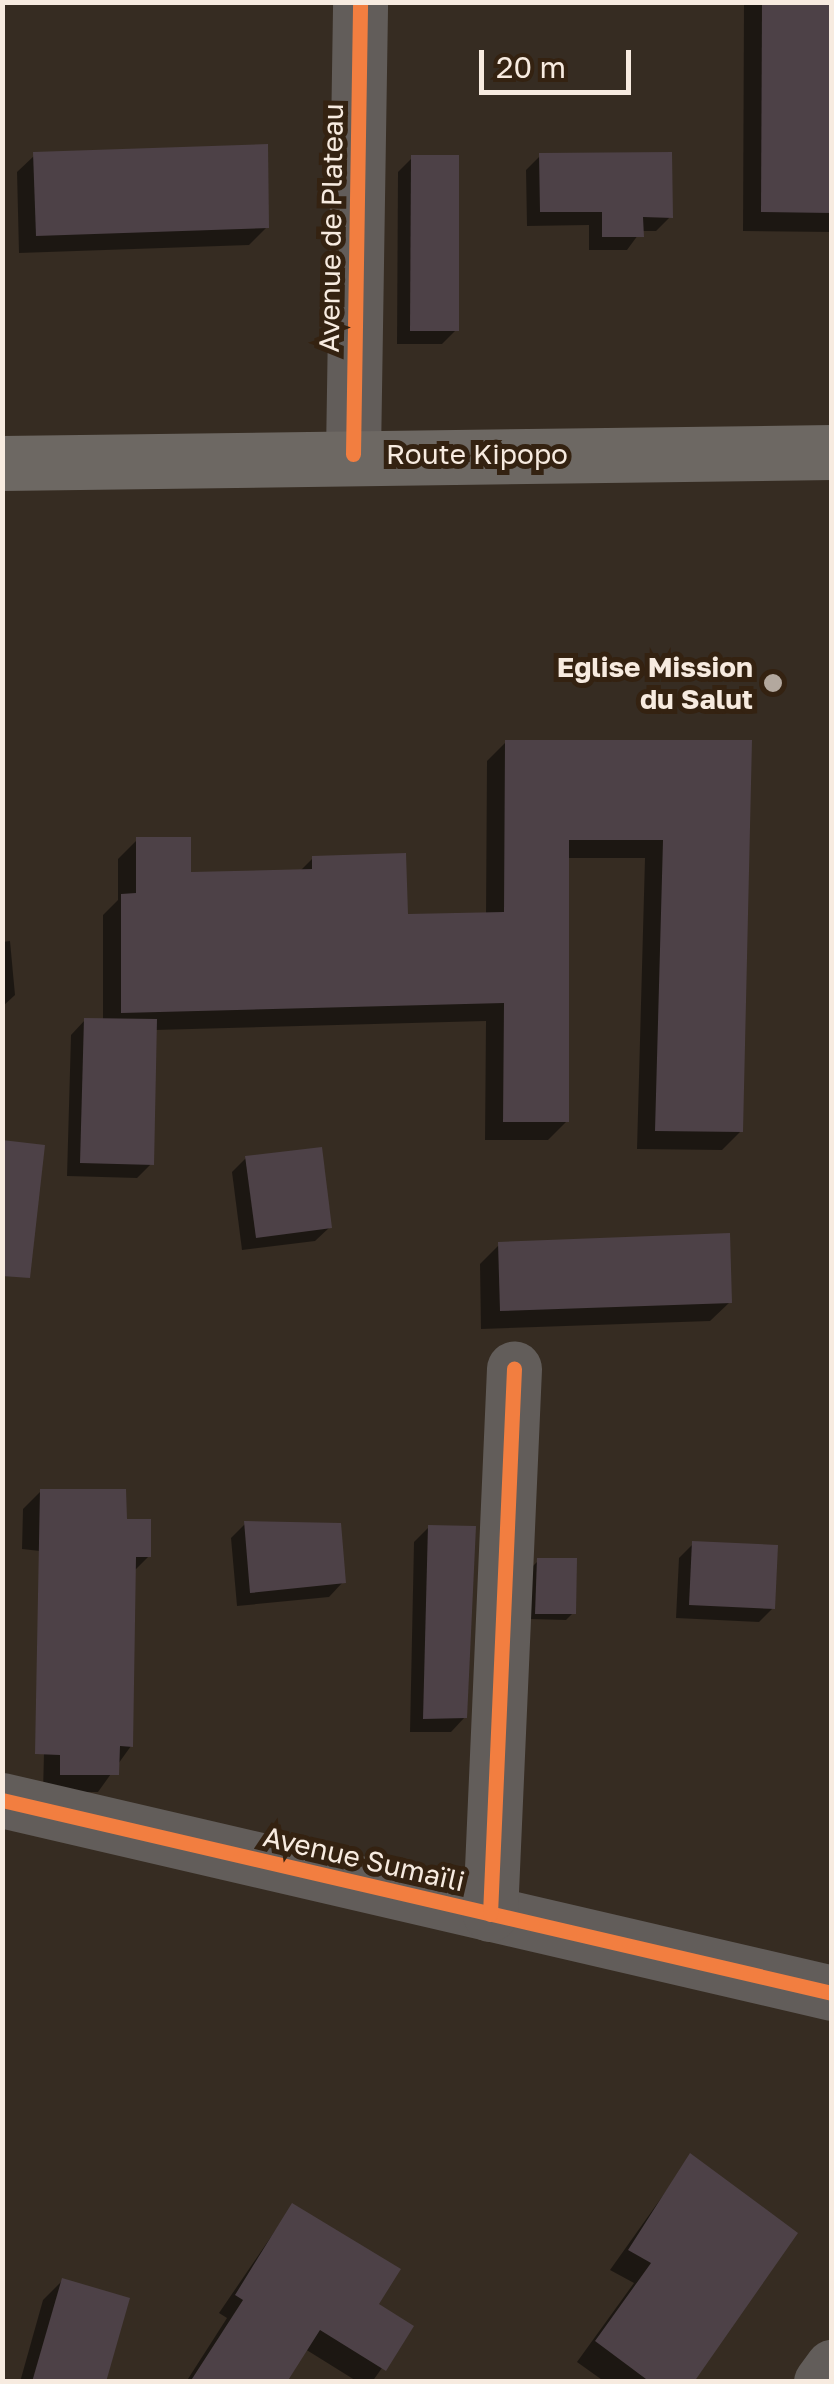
<!DOCTYPE html>
<meta charset="utf-8">
<style>
body{margin:0}
#map{position:relative;width:834px;height:2384px;overflow:hidden;background:#362c22;font-family:"Golos Text",sans-serif}
div>[style]{position:absolute}
.shadow>*{inset:0;background:#0007}
.building>*{inset:0;background:#4d4147}
.minor>*{height:55px;margin:-27.5px;padding:0 27.5px;transform-origin:27.5px;border-radius:27.5px;background:#625d5a}
.secondary>*{height:55px;margin:-27.5px;padding:0 27.5px;transform-origin:27.5px;border-radius:27.5px;background:#6d6863}
.cycleway>*{height:15px;margin:-7.5px;padding:0 7.5px;transform-origin:7.5px;border-radius:7.5px;background:#f27e40}
.dots>*{width:28px;height:28px;translate:-50% -50%;box-sizing:border-box;border:5px solid #342211;border-radius:50%}
span{translate:-50% -50%;white-space:nowrap;text-align:center;line-height:1.15;-webkit-text-stroke:10px #342211;paint-order:stroke}
.street-label{font-size:28px;color:#f7ebe0}
.poi-label{font-size:28px;color:#f7ebe0;font-weight:700}
.right{translate:-100% -50%;text-align:right}
.frame{position:absolute;inset:0;border:5px solid #f7ebe0;pointer-events:none}
.scale{position:absolute;left:479px;top:50px;width:152px;height:45px;box-sizing:border-box;border:5px solid #f7ebe0;border-top:0;padding-left:12px;font-size:30px;line-height:35px;white-space:nowrap;color:#f7ebe0;-webkit-text-stroke:8px #342211;paint-order:stroke}
</style>
<div id="map">
<div class="shadow">
<i style="clip-path:polygon(744px 2px,832px 2px,832px 232px,743px 231px)"></i>
<i style="clip-path:polygon(35px 155px,267px 227px,249px 245px,19px 253px,17px 172px)"></i>
<i style="clip-path:polygon(541px 155px,670px 217px,656px 231px,641px 231px,627px 250px,589px 250px,589px 225px,527px 226px,526px 170px)"></i>
<i style="clip-path:polygon(412px 158px,456px 330px,442px 344px,397px 344px,398px 172px)"></i>
<i style="clip-path:polygon(506px 742px,750px 742px,741px 1131px,722px 1150px,637px 1149px,645px 858px,567px 858px,567px 1121px,548px 1140px,485px 1140px,486px 1021px,155px 1030px,151px 1164px,137px 1178px,67px 1176px,71px 1035px,85px 1020px,103px 1021px,103px 915px,118px 900px,118px 859px,137px 840px,189px 875px,299px 872px,313px 858px,406px 916px,486px 915px,487px 761px)"></i>
<i style="clip-path:polygon(10px 941px,15px 995px,2px 1007px,2px 942px)"></i>
<i style="clip-path:polygon(246px 1158px,330px 1227px,315px 1241px,242px 1250px,232px 1172px)"></i>
<i style="clip-path:polygon(499px 1245px,730px 1302px,710px 1321px,481px 1329px,480px 1264px)"></i>
<i style="clip-path:polygon(41px 1491px,125px 1521px,149px 1556px,134px 1571px,131px 1746px,98px 1792px,43px 1792px,49px 1552px,22px 1549px,23px 1509px)"></i>
<i style="clip-path:polygon(245px 1524px,343px 1582px,329px 1597px,237px 1606px,231px 1538px)"></i>
<i style="clip-path:polygon(429px 1527px,465px 1717px,451px 1732px,410px 1732px,414px 1542px)"></i>
<i style="clip-path:polygon(693px 1544px,773px 1608px,759px 1622px,676px 1618px,679px 1558px)"></i>
<i style="clip-path:polygon(538px 1561px,573px 1613px,566px 1620px,529px 1619px,531px 1568px)"></i>
<i style="clip-path:polygon(691px 2156px,691px 2382px,605px 2382px,577px 2362px,634px 2283px,610px 2270px)"></i>
<i style="clip-path:polygon(292px 2206px,376px 2304px,411px 2327px,372px 2382px,358px 2382px,305px 2349px,284px 2382px,186px 2382px,227px 2318px,219px 2313px)"></i>
<i style="clip-path:polygon(62px 2281px,104px 2382px,20px 2382px,43px 2300px)"></i>
</div>
<div class="building">
<i style="clip-path:polygon(762px 2px,832px 2px,832px 213px,761px 212px)"></i>
<i style="clip-path:polygon(268px 144px,269px 228px,36px 236px,33px 152px)"></i>
<i style="clip-path:polygon(672px 152px,673px 218px,643px 217px,644px 237px,602px 237px,602px 212px,540px 212px,539px 153px)"></i>
<i style="clip-path:polygon(411px 155px,459px 155px,459px 331px,410px 331px)"></i>
<i style="clip-path:polygon(505px 740px,752px 740px,743px 1132px,655px 1131px,663px 840px,569px 840px,569px 1122px,503px 1122px,504px 1003px,121px 1013px,121px 894px,136px 893px,136px 837px,191px 837px,191px 872px,312px 869px,312px 856px,406px 853px,408px 914px,504px 912px)"></i>
<i style="clip-path:polygon(84px 1018px,157px 1019px,154px 1165px,80px 1163px)"></i>
<i style="clip-path:polygon(2px 1140px,45px 1145px,30px 1278px,2px 1276px)"></i>
<i style="clip-path:polygon(322px 1147px,332px 1228px,256px 1238px,245px 1156px)"></i>
<i style="clip-path:polygon(730px 1233px,732px 1303px,500px 1311px,498px 1242px)"></i>
<i style="clip-path:polygon(40px 1489px,126px 1489px,127px 1519px,151px 1519px,151px 1557px,136px 1557px,133px 1747px,120px 1746px,119px 1775px,60px 1775px,60px 1755px,35px 1754px)"></i>
<i style="clip-path:polygon(244px 1521px,341px 1523px,346px 1583px,250px 1593px)"></i>
<i style="clip-path:polygon(428px 1525px,476px 1526px,467px 1718px,423px 1719px)"></i>
<i style="clip-path:polygon(692px 1541px,778px 1545px,775px 1609px,689px 1605px)"></i>
<i style="clip-path:polygon(537px 1558px,577px 1558px,576px 1614px,535px 1614px)"></i>
<i style="clip-path:polygon(690px 2153px,798px 2233px,694px 2382px,650px 2382px,595px 2341px,651px 2263px,628px 2250px)"></i>
<i style="clip-path:polygon(292px 2203px,401px 2269px,379px 2304px,414px 2326px,386px 2371px,320px 2330px,287px 2382px,190px 2382px,243px 2300px,235px 2295px)"></i>
<i style="clip-path:polygon(62px 2278px,130px 2298px,106px 2382px,32px 2382px)"></i>
</div>
<div class="minor">
<i style="left:353px;top:454px;width:452px;rotate:-89.1deg"></i>
<i style="left:2px;top:1800px;width:852px;rotate:13.09deg"></i>
<i style="left:490px;top:1914px;width:546px;rotate:-87.48deg"></i>
<i style="left:821px;top:2382px;width:19px;rotate:-54deg"></i>
</div>
<div class="secondary">
<i style="left:2px;top:463px;width:830px;rotate:-0.76deg"></i>
</div>
<div class="cycleway">
<i style="left:353px;top:454px;width:452px;rotate:-89.1deg"></i>
<i style="left:2px;top:1800px;width:852px;rotate:13.09deg"></i>
<i style="left:490px;top:1914px;width:546px;rotate:-87.48deg"></i>
</div>
<div class="dots">
<i style="left:773px;top:683px;background:#b3a89e"></i>
</div>
<div class="street-label">
<span style="left:331px;top:228px;rotate:-89deg">Avenue de Plateau</span>
<span style="left:477px;top:454px">Route Kipopo</span>
<span style="left:364px;top:1859px;rotate:13deg">Avenue Sumaïli</span>
</div>
<div class="poi-label">
<span class="right" style="left:753px;top:683px">Eglise Mission<br>du Salut</span>
</div>
<div class="frame"></div>
<div class="scale">20 m</div>
</div>
